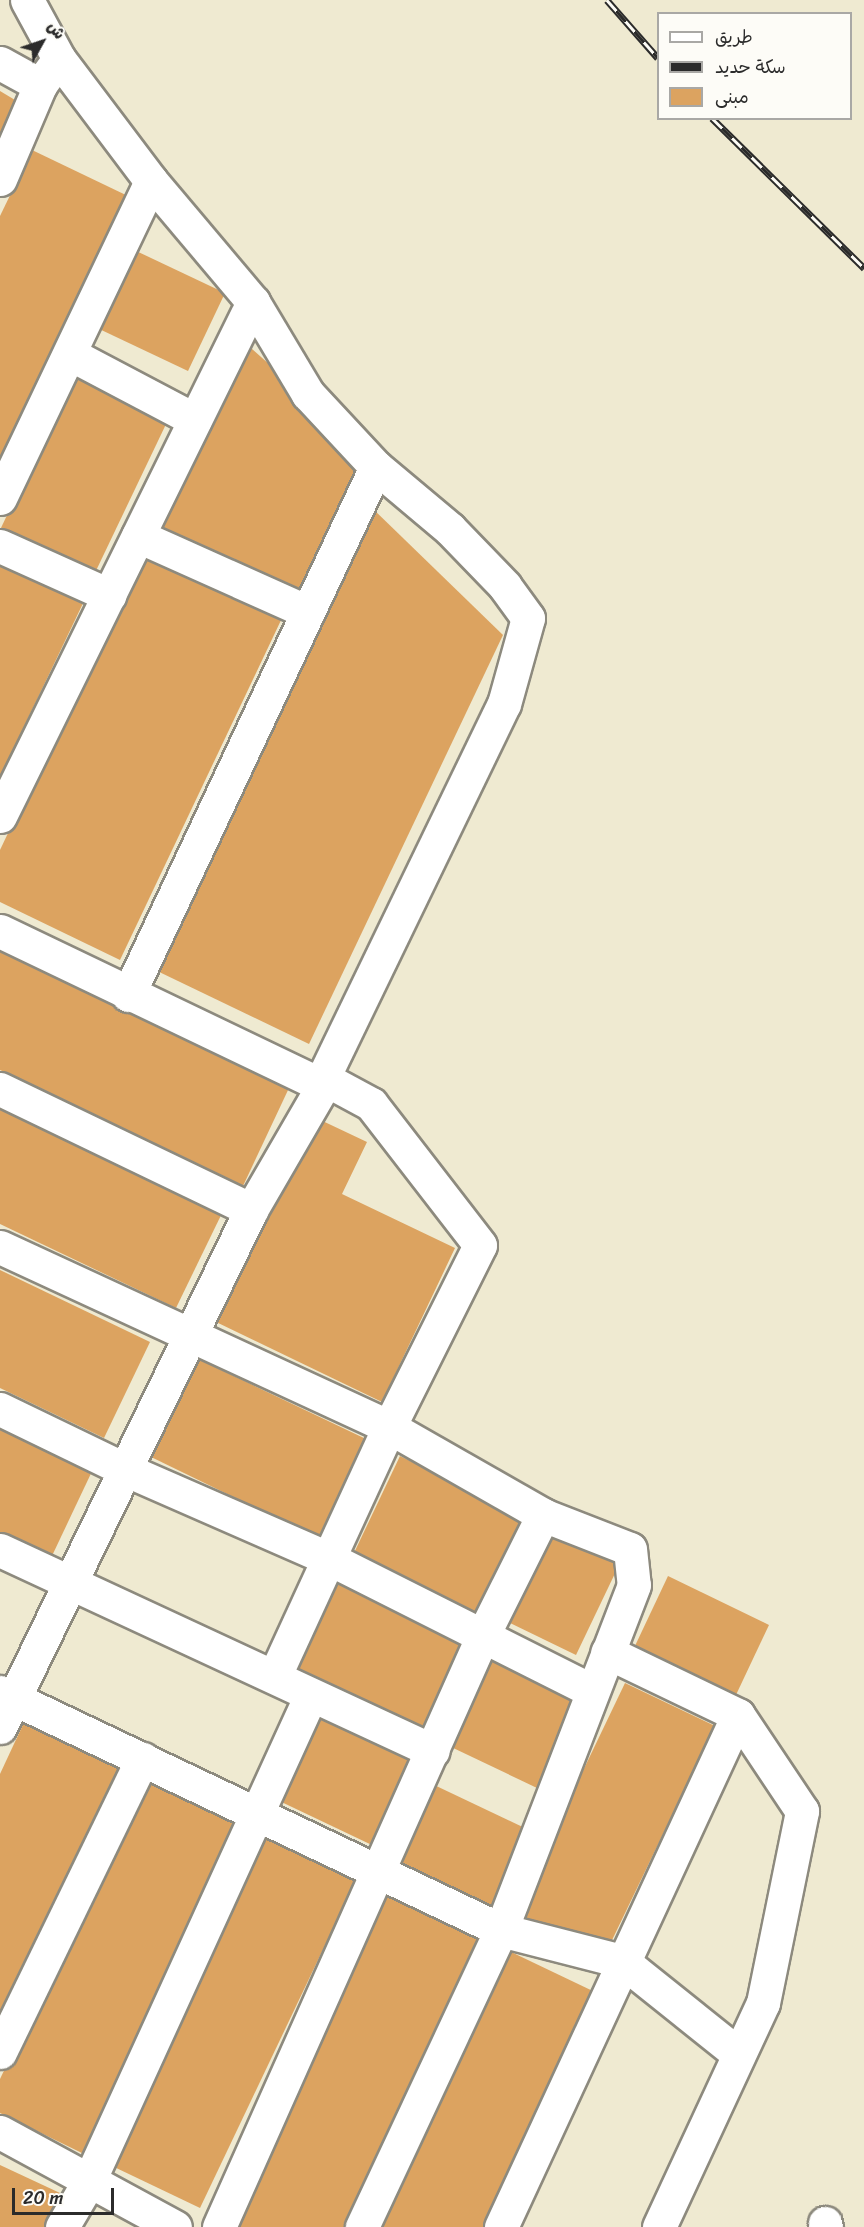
<!DOCTYPE html>
<meta charset="utf-8">
<style>
body{margin:0}
#map{position:relative;width:864px;height:2227px;overflow:hidden;background:#efead1;font-family:Sriracha,"Playpen Sans Arabic",sans-serif}
div>[style]{position:absolute}
.building>*{inset:0;background:#dca360}
.roads{filter:drop-shadow(2px 0 #8d8a7e) drop-shadow(-2px 0 #8d8a7e) drop-shadow(0 2px #8d8a7e) drop-shadow(0 -2px #8d8a7e)}
.minor>*{height:33px;margin:-16.5px;padding:0 16.5px;transform-origin:16.5px;border-radius:16.5px;background:#fff}
.rail>*{height:7px;margin-top:-3.5px;transform-origin:0;background:repeating-linear-gradient(90deg,#fdfcf7 0 14px,#2b2b2b 0 28px);box-sizing:border-box;border-block:2px solid #2b2b2b}
span{translate:-50% -50%;white-space:nowrap;text-align:center;line-height:1.15;-webkit-text-stroke:4.5px #fdfcf7;paint-order:stroke}
.legend{position:absolute;left:657px;top:12px;width:195px;height:108px;box-sizing:border-box;background:#fdfcf7;border:2px solid #a9a8a5;margin:0;padding:8px 10px;list-style:none;font-size:18px;color:#2b2b2b}
.legend li{display:flex;align-items:center;gap:12px;height:30px}
.legend b{width:30px;border:2px solid #a9a8a5}
.north{position:absolute;left:12px;top:12px;width:60px;height:60px;-webkit-text-stroke:4px #fdfcf7;paint-order:stroke;rotate:50deg;font-size:16px;font-weight:700;line-height:24px;text-align:center;color:#2b2b2b}
.north::after{content:'';display:block;margin:auto;width:21px;height:27px;background:#2b2b2b;clip-path:polygon(50% 0,100% 100%,50% 72%,0 100%)}
.scale{position:absolute;left:12px;top:2188px;width:102px;height:27px;box-sizing:border-box;border:3px solid #2b2b2b;border-top:0;padding-left:8px;font-size:18px;line-height:21px;white-space:nowrap;color:#2b2b2b;-webkit-text-stroke:4px #fdfcf7;paint-order:stroke}
</style>
<div id="map">
<div class="building">
<i style="clip-path:polygon(0 91px,15px 100px,0 136px)"></i>
<i style="clip-path:polygon(32px 150px,130px 197px,0 470px,0 216px)"></i>
<i style="clip-path:polygon(132px 249px,225px 293px,188px 371px,95px 327px)"></i>
<i style="clip-path:polygon(243px 341px,295px 387px,359px 465px,298px 595px,157px 527px)"></i>
<i style="clip-path:polygon(74px 374px,168px 420px,93px 577px,0 530px)"></i>
<i style="clip-path:polygon(370px 506px,503px 635px,309px 1044px,153px 969px)"></i>
<i style="clip-path:polygon(143px 549px,283px 616px,120px 960px,0 902px,0 850px)"></i>
<i style="clip-path:polygon(0 556px,86px 597px,0 777px)"></i>
<i style="clip-path:polygon(0 948px,289px 1088px,243px 1186px,0 1070px)"></i>
<i style="clip-path:polygon(0 1099px,225px 1207px,176px 1308px,0 1224px)"></i>
<i style="clip-path:polygon(312px 1116px,367px 1142px,342px 1194px,455px 1248px,382px 1402px,214px 1321px)"></i>
<i style="clip-path:polygon(0 1270px,150px 1342px,104px 1438px,0 1388px)"></i>
<i style="clip-path:polygon(196px 1358px,366px 1439px,318px 1538px,149px 1456px)"></i>
<i style="clip-path:polygon(0 1419px,95px 1465px,51px 1558px,0 1533px)"></i>
<i style="clip-path:polygon(400px 1456px,525px 1517px,478px 1615px,353px 1555px)"></i>
<i style="clip-path:polygon(547px 1530px,619px 1565px,576px 1655px,504px 1620px)"></i>
<i style="clip-path:polygon(339px 1572px,472px 1636px,423px 1738px,290px 1674px)"></i>
<i style="clip-path:polygon(668px 1576px,769px 1625px,735px 1697px,634px 1648px)"></i>
<i style="clip-path:polygon(492px 1655px,581px 1697px,537px 1788px,449px 1746px)"></i>
<i style="clip-path:polygon(625px 1683px,715px 1726px,601px 1963px,511px 1921px)"></i>
<i style="clip-path:polygon(317px 1707px,417px 1755px,374px 1846px,273px 1798px)"></i>
<i style="clip-path:polygon(27px 1716px,122px 1762px,0 2018px,0 1774px)"></i>
<i style="clip-path:polygon(145px 1774px,245px 1823px,86px 2155px,0 2113px,0 2079px)"></i>
<i style="clip-path:polygon(430px 1783px,529px 1830px,490px 1912px,391px 1864px)"></i>
<i style="clip-path:polygon(267px 1835px,357px 1878px,200px 2208px,110px 2165px)"></i>
<i style="clip-path:polygon(385px 1883px,490px 1934px,350px 2227px,221px 2227px)"></i>
<i style="clip-path:polygon(507px 1950px,597px 1993px,486px 2227px,375px 2227px)"></i>
<i style="clip-path:polygon(0 2165px,60px 2193px,44px 2227px,0 2227px)"></i>
</div>
<div class="roads">
<div class="minor">
<i style="left:0;top:63px;width:46px;rotate:28.8deg"></i>
<i style="left:0;top:179px;width:102px;rotate:-66.9deg"></i>
<i style="left:40px;top:85px;width:32px;rotate:-54deg"></i>
<i style="left:70px;top:354px;width:141px;rotate:27.8deg"></i>
<i style="left:0;top:498px;width:351px;rotate:-64.5deg"></i>
<i style="left:138px;top:536px;width:186px;rotate:24.1deg"></i>
<i style="left:0;top:546px;width:120px;rotate:24.2deg"></i>
<i style="left:0;top:816px;width:573px;rotate:-63.79deg"></i>
<i style="left:0;top:931px;width:358px;rotate:25.6deg"></i>
<i style="left:128px;top:995px;width:583px;rotate:-64.84deg"></i>
<i style="left:0;top:1089px;width:279px;rotate:25.7deg"></i>
<i style="left:0;top:1247px;width:429px;rotate:24.8deg"></i>
<i style="left:389px;top:1427px;width:177px;rotate:29.7deg"></i>
<i style="left:543px;top:1515px;width:93px;rotate:21.3deg"></i>
<i style="left:630px;top:1549px;width:36px;rotate:84deg"></i>
<i style="left:634px;top:1585px;width:370px;rotate:111.1deg"></i>
<i style="left:501px;top:1930px;width:328px;rotate:115.1deg"></i>
<i style="left:0;top:1409px;width:138px;rotate:25.8deg"></i>
<i style="left:124px;top:1469px;width:223px;rotate:23.6deg"></i>
<i style="left:328px;top:1558px;width:296px;rotate:26.7deg"></i>
<i style="left:0;top:1550px;width:477px;rotate:24.9deg"></i>
<i style="left:275px;top:1675px;width:273px;rotate:-65.3deg"></i>
<i style="left:389px;top:1427px;width:203px;rotate:-63.4deg"></i>
<i style="left:480px;top:1245px;width:178px;rotate:-127.7deg"></i>
<i style="left:371px;top:1104px;width:55px;rotate:-151.6deg"></i>
<i style="left:0;top:1692px;width:555px;rotate:25.41deg"></i>
<i style="left:501px;top:1930px;width:125px;rotate:14.4deg"></i>
<i style="left:622px;top:1961px;width:149px;rotate:38.7deg"></i>
<i style="left:0;top:1727px;width:575px;rotate:-64.1deg"></i>
<i style="left:251px;top:1210px;width:143px;rotate:-59.9deg"></i>
<i style="left:323px;top:1086px;width:8px;rotate:-90deg"></i>
<i style="left:323px;top:1078px;width:415px;rotate:-64.2deg"></i>
<i style="left:504px;top:704px;width:89px;rotate:-74.4deg"></i>
<i style="left:528px;top:618px;width:39px;rotate:-126deg"></i>
<i style="left:505px;top:586px;width:79px;rotate:-134deg"></i>
<i style="left:450px;top:529px;width:97px;rotate:-140deg"></i>
<i style="left:376px;top:467px;width:100px;rotate:-133deg"></i>
<i style="left:308px;top:394px;width:107px;rotate:-120.9deg"></i>
<i style="left:253px;top:302px;width:158px;rotate:-130.1deg"></i>
<i style="left:151px;top:181px;width:153px;rotate:-127deg"></i>
<i style="left:59px;top:59px;width:67px;rotate:-118.5deg"></i>
<i style="left:0;top:2052px;width:326px;rotate:-64.1deg"></i>
<i style="left:0;top:2132px;width:199px;rotate:28.5deg"></i>
<i style="left:825px;top:2223px;width:4px;rotate:76deg"></i>
<i style="left:62px;top:2227px;width:53px;rotate:-59.6deg"></i>
<i style="left:89px;top:2181px;width:534px;rotate:-65.45deg"></i>
<i style="left:219px;top:2227px;width:650px;rotate:-65.96deg"></i>
<i style="left:484px;top:1633px;width:132px;rotate:-63.4deg"></i>
<i style="left:501px;top:2227px;width:564px;rotate:-65.16deg"></i>
<i style="left:738px;top:1715px;width:145px;rotate:-154.3deg"></i>
<i style="left:659px;top:2227px;width:247px;rotate:-65.1deg"></i>
<i style="left:763px;top:2003px;width:196px;rotate:-78.5deg"></i>
<i style="left:802px;top:1811px;width:115px;rotate:-123.7deg"></i>
</div>
</div>
<div class="rail">
<i style="left:607px;top:0;width:77px;rotate:48.7deg"></i>
<i style="left:712px;top:118px;width:214px;rotate:44.6deg"></i>
</div>
<ul class="legend">
<li><b style="height:8px;background:#fff"></b>طريق</li>
<li><b style="height:8px;background:#2b2b2b"></b>سكة حديد</li>
<li><b style="height:16px;background:#dca360"></b>مبنى</li>
</ul>
<div class="north">ش</div>
<div class="scale">20 m</div>
</div>
